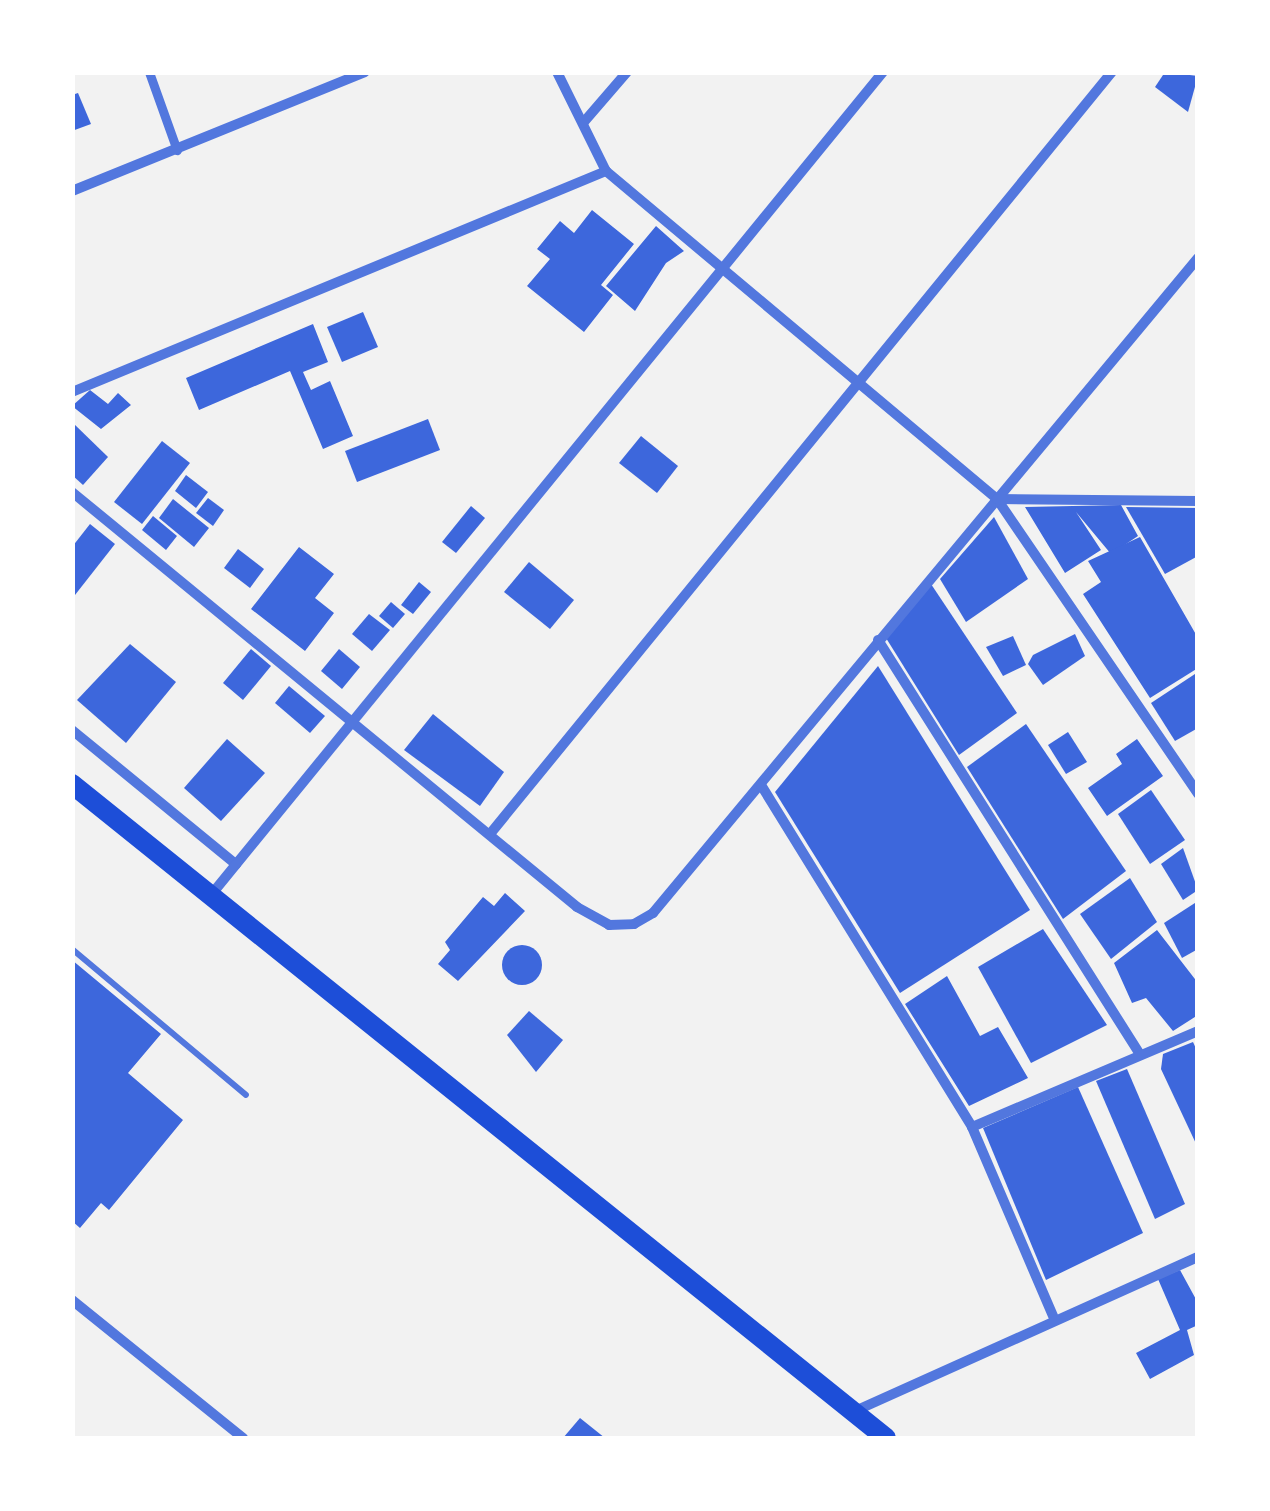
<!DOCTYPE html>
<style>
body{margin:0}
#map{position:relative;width:1270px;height:1511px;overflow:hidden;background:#f2f2f2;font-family:Helvetica,sans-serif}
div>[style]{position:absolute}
.building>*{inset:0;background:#3d67dc}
.round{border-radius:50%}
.service>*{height:6px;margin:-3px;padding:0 3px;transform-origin:3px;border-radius:3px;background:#5277de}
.pedestrian>*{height:9px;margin:-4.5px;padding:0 4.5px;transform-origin:4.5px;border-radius:4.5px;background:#5277de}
.minor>*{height:10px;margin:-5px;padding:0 5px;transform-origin:5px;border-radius:5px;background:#5277de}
.primary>*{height:20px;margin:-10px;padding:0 10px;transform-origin:10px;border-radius:10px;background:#1d4ed8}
span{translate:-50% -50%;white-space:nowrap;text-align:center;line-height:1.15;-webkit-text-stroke:9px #fff;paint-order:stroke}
.frame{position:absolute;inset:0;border:75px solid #fff;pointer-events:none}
</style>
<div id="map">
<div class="building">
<i style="clip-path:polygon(1165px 72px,1198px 76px,1188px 112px,1155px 87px)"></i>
<i style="clip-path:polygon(78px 93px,91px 124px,72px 131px,72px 95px)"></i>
<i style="clip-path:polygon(592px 210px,634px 244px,601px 285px,613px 295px,584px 332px,527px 286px,550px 259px,537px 249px,560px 221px,574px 233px)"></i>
<i style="clip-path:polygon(656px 226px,684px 251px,666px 263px,635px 311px,606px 286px)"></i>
<i style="clip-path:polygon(363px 312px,378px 347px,342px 362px,327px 327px)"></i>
<i style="clip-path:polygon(313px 324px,328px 362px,303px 372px,311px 390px,330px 381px,353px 436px,323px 449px,290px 371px,199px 410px,186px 378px)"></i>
<i style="clip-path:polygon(90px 390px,108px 404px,118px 393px,131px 405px,101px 429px,72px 406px)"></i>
<i style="clip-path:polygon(428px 419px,440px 450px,357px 482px,345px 451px)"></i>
<i style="clip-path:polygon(72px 422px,108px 457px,83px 485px,72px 475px)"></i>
<i style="clip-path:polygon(641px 436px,678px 466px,657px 493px,619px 463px)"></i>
<i style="clip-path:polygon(162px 441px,190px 463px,142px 524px,114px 502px)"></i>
<i style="clip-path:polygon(186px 475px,208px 492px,196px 508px,175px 491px)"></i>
<i style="clip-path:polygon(208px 498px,224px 510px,213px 526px,196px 513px)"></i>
<i style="clip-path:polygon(173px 499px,209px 528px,194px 547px,159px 518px)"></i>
<i style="clip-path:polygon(1121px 505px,1138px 536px,1111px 554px,1076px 512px,1101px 550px,1065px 573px,1025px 507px)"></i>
<i style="clip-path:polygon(471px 506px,485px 518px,456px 553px,442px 542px)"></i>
<i style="clip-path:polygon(1126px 507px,1198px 508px,1198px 556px,1165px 574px)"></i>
<i style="clip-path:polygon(153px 516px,177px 536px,166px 550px,142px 530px)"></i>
<i style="clip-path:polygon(994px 517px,1028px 579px,966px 622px,940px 579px)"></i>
<i style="clip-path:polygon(90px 524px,115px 544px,75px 595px,72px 547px)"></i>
<i style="clip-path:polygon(1140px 537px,1198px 638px,1198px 668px,1150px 698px,1083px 594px,1101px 582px,1088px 561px)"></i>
<i style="clip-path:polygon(299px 547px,334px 574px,315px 598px,334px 613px,305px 651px,251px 609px)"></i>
<i style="clip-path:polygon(238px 549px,264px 569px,250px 588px,224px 568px)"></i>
<i style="clip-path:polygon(529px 562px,574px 600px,550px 629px,504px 592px)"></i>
<i style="clip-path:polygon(419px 582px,431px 592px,413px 614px,401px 605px)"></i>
<i style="clip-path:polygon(931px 584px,1017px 713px,959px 755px,886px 638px)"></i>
<i style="clip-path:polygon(391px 602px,405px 614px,393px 628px,379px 616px)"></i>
<i style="clip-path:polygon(369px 614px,390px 630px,372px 651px,352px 634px)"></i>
<i style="clip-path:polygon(1075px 634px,1085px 656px,1043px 685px,1028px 664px,1033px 655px)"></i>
<i style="clip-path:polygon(1013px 636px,1026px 665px,1003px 676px,986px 647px)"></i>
<i style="clip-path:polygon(130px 644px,176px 682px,126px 743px,77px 700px)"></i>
<i style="clip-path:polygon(251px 649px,271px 666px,243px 700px,223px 683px)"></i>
<i style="clip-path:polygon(339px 649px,360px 667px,342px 689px,321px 671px)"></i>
<i style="clip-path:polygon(878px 666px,1030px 910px,900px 993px,775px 792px)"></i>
<i style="clip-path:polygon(1198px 672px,1198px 728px,1175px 741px,1151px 703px)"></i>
<i style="clip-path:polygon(289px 686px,325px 716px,310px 733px,275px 703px)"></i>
<i style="clip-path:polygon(433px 714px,504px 772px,480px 806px,404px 750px)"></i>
<i style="clip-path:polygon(1026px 724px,1126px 871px,1063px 919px,967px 767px)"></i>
<i style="clip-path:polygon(1068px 732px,1087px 762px,1066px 774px,1048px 745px)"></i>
<i style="clip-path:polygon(227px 739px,265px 773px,221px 821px,184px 788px)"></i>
<i style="clip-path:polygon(1137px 739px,1163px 776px,1107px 816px,1088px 788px,1122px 764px,1116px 754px)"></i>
<i style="clip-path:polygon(1151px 790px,1185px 840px,1150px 864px,1118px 814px)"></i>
<i style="clip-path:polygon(1183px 848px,1198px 890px,1183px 900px,1161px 864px)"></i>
<i style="clip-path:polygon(1130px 878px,1157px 922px,1111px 959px,1080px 914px)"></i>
<i style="clip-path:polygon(505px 893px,525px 911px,458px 981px,438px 964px,450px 950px,445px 942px,483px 897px,494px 906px)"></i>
<i style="clip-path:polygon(1198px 901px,1198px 949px,1182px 958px,1164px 923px)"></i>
<i style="clip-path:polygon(1043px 929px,1107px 1025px,1031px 1063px,978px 967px)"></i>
<i style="clip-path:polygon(1157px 930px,1198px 983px,1198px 1015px,1173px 1031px,1146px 998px,1132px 1003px,1114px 963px)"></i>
<i class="round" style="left:502px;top:945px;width:40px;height:40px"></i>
<i style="clip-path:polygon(72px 960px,161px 1034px,128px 1073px,183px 1120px,109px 1210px,101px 1203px,80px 1228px,72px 1221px)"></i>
<i style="clip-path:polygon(947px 976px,980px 1036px,998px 1027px,1028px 1078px,969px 1106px,905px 1004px)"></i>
<i style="clip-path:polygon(529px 1011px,563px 1040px,536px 1072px,507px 1035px)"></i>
<i style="clip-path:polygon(1193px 1042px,1198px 1053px,1198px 1148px,1161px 1069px,1163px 1054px)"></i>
<i style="clip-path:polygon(1127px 1069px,1185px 1204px,1155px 1219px,1096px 1081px)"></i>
<i style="clip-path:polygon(1078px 1087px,1143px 1233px,1046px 1280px,983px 1128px)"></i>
<i style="clip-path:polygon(1180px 1270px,1198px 1303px,1198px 1325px,1187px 1330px,1194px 1355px,1150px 1379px,1136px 1353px,1180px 1330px,1158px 1279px)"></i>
<i style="clip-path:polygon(580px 1418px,605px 1438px,563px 1438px)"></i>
</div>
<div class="service">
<i style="left:72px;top:949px;width:227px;rotate:40deg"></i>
</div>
<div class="pedestrian">
<i style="left:149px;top:72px;width:83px;rotate:70.3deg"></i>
</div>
<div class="minor">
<i style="left:557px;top:72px;width:110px;rotate:63.7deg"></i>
<i style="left:606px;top:171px;width:510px;rotate:39.99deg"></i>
<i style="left:997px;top:499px;width:357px;rotate:55.7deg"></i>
<i style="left:583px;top:123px;width:67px;rotate:-49.2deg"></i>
<i style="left:72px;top:191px;width:316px;rotate:-22.1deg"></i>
<i style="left:72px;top:392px;width:578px;rotate:-22.48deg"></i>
<i style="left:72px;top:492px;width:654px;rotate:39.41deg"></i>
<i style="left:577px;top:907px;width:37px;rotate:29deg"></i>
<i style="left:609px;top:925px;width:25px;rotate:-2deg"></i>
<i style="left:634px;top:924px;width:22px;rotate:-30deg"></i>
<i style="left:653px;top:913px;width:852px;rotate:-50.24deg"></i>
<i style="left:997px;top:499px;width:201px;rotate:0.6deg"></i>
<i style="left:878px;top:640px;width:490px;rotate:57.7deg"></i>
<i style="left:72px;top:730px;width:212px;rotate:39.3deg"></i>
<i style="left:761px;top:785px;width:402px;rotate:58.3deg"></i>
<i style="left:972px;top:1127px;width:206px;rotate:66.8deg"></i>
<i style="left:490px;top:834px;width:984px;rotate:-50.78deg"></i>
<i style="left:211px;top:895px;width:1063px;rotate:-50.77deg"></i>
<i style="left:972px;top:1127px;width:246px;rotate:-23deg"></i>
<i style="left:72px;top:1300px;width:220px;rotate:38.9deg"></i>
<i style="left:855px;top:1411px;width:376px;rotate:-24.2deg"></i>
</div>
<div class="primary">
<i style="left:72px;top:784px;width:1044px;rotate:38.78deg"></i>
</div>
<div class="frame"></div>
</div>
